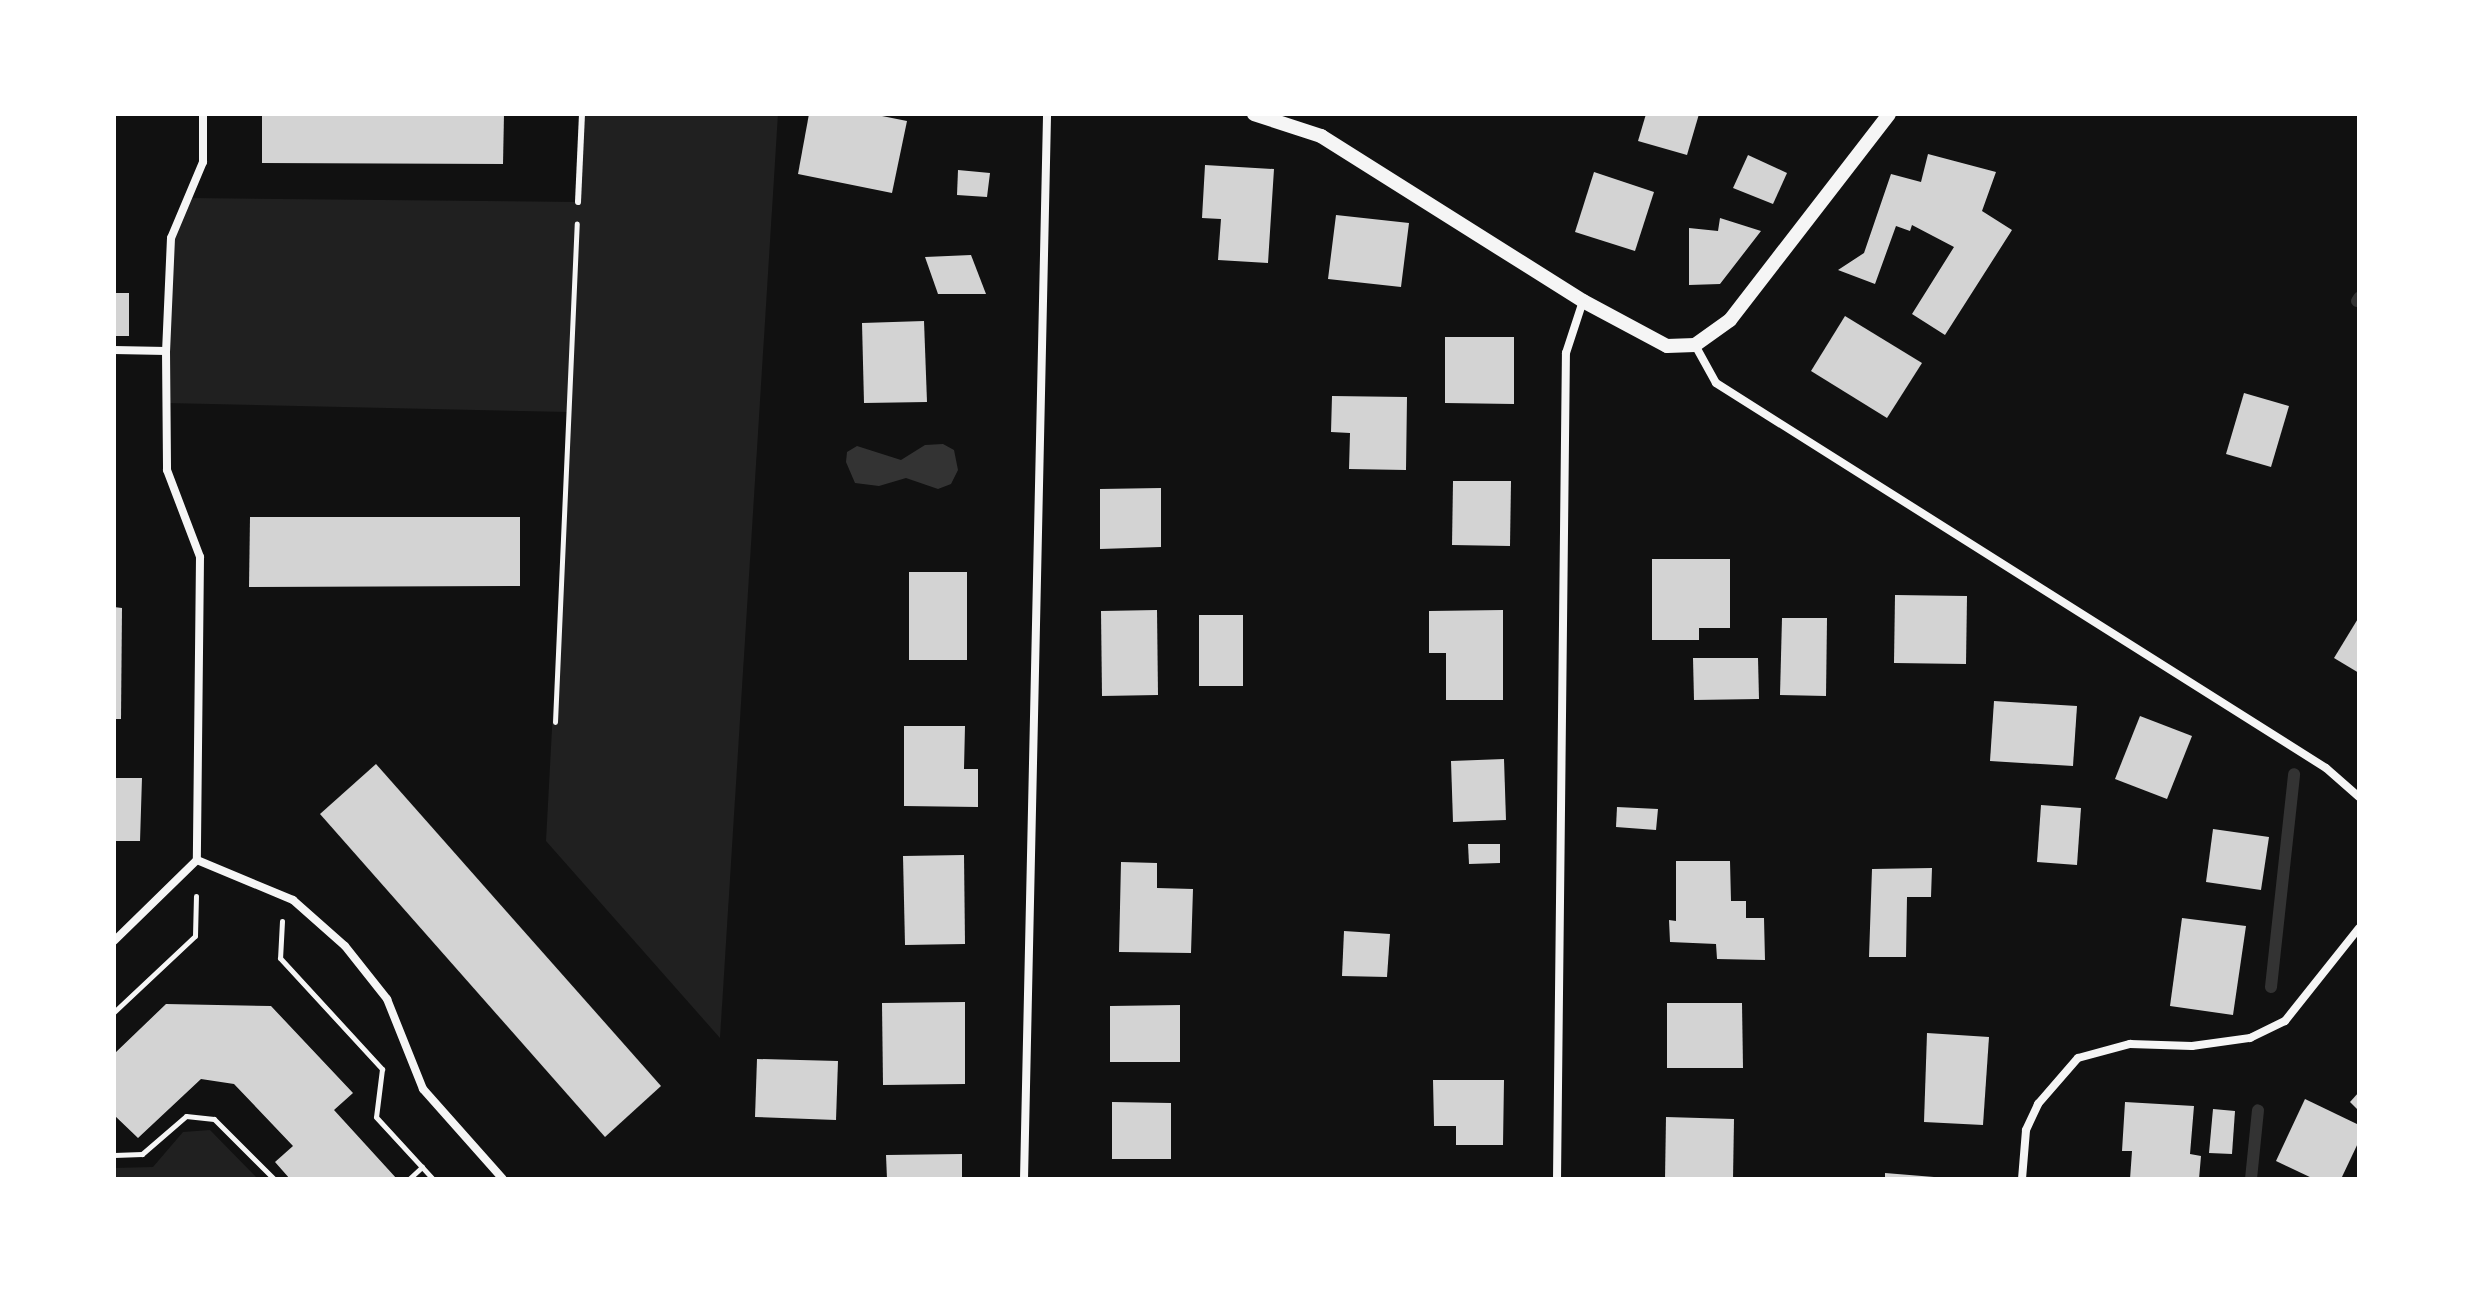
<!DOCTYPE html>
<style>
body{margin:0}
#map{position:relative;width:2473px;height:1293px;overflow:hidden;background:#111;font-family:"IBM Plex Sans",sans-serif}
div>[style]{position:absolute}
.green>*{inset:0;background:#202020}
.water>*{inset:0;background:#333}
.stream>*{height:12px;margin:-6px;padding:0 6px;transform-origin:6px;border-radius:6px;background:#333}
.building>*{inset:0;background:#d3d3d3}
.path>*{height:5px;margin:-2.5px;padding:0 2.5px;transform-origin:2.5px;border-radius:2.5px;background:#f5f5f5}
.service>*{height:6px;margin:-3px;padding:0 3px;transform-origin:3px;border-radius:3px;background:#f5f5f5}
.minor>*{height:8px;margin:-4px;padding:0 4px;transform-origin:4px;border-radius:4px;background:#f5f5f5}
.tertiary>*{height:14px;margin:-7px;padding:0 7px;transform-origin:7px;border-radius:7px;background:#f5f5f5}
span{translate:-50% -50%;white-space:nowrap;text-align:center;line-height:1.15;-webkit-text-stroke:6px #fff;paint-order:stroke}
.frame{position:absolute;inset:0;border:116px solid #fff;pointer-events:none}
</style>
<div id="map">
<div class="green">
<i style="clip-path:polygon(582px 114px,778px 114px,720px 1038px,546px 841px,569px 412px,166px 403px,171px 238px,189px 198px,578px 202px)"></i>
<i style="clip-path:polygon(210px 1130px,258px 1179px,114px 1179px,114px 1168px,153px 1167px,183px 1132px)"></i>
</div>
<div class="water">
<i style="clip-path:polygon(943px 444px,954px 450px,958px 470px,951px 484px,938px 489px,906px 478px,879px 486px,855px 483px,846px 462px,847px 452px,857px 446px,901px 460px,925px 445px)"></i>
</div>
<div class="stream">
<i style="left:2357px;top:301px;width:4px;rotate:-56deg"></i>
<i style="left:2271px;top:987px;width:214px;rotate:-83.8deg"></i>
<i style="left:2251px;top:1179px;width:69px;rotate:-84.2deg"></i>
</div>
<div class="building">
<i style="clip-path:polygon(262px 114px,504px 114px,503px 164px,262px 163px)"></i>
<i style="clip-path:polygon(809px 114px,872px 114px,907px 121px,892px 193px,798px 174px)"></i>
<i style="clip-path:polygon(1646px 114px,1699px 114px,1687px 155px,1638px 141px)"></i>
<i style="clip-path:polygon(1928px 154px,1996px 172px,1982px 211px,2012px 230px,1945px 335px,1912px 314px,1954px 247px,1912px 225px,1910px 231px,1896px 226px,1875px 284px,1838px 270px,1864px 253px,1891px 174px,1921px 182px)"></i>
<i style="clip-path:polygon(1748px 155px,1787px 173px,1773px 204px,1733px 188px)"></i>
<i style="clip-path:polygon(1205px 165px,1274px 169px,1268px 263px,1218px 260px,1221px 219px,1202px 218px)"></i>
<i style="clip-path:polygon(958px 170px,990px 173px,987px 197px,957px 195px)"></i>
<i style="clip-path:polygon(1594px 172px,1654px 192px,1635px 251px,1575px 232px)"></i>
<i style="clip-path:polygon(1336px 215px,1409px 223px,1401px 287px,1328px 279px)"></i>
<i style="clip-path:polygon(1720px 218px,1761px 231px,1720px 284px,1689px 285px,1689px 228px,1718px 231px)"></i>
<i style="clip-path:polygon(971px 255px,986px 294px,938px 294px,925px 257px)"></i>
<i style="clip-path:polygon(114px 293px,129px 293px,129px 336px,114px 336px)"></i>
<i style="clip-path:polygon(1845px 316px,1922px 363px,1887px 418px,1811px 371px)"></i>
<i style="clip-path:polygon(924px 321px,927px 402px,864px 403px,862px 323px)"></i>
<i style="clip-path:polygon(1445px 337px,1514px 337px,1514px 404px,1445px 403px)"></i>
<i style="clip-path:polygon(2244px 393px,2289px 406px,2271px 467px,2226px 454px)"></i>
<i style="clip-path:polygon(1332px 396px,1407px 397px,1406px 470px,1349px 469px,1350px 433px,1331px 432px)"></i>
<i style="clip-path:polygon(1453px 481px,1511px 481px,1510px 546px,1452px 545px)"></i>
<i style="clip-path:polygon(1161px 488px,1161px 547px,1100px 549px,1100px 489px)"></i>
<i style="clip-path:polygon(250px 517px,520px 517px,520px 586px,249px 587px)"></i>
<i style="clip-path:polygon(1652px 559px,1730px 559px,1730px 628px,1699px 628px,1699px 640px,1652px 640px)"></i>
<i style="clip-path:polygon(909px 572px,967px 572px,967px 660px,909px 660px)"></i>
<i style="clip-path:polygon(1895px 595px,1967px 596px,1966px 664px,1894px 663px)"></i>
<i style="clip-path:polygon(114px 607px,122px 608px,121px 719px,114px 719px)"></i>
<i style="clip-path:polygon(1157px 610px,1158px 695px,1102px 696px,1101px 611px)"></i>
<i style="clip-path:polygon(1503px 610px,1503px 700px,1446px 700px,1446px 653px,1429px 653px,1429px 611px)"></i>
<i style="clip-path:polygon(1199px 615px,1243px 615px,1243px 686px,1199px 686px)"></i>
<i style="clip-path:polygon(2359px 617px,2359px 673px,2334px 658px)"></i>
<i style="clip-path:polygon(1782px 618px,1827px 618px,1826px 696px,1780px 695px)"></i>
<i style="clip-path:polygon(1693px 658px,1758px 658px,1759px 699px,1694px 700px)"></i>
<i style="clip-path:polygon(1994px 701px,2077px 706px,2073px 766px,1990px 761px)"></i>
<i style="clip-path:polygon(2140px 716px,2192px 736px,2167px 799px,2115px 779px)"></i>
<i style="clip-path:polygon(904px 726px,965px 726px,964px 769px,978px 769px,978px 807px,904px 806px)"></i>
<i style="clip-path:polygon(1504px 759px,1506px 820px,1453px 822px,1451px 761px)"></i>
<i style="clip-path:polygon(376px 764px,661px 1086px,605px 1137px,320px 814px)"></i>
<i style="clip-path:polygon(114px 778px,142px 778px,140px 841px,114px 841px)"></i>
<i style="clip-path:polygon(2041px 805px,2081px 808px,2077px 865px,2037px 862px)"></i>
<i style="clip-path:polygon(1617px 807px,1658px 809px,1656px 830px,1616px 827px)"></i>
<i style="clip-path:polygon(2213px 829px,2269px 837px,2261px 890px,2206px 882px)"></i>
<i style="clip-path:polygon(1468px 844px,1500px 844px,1500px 863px,1469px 864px)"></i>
<i style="clip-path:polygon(964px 855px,965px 944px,905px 945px,903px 856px)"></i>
<i style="clip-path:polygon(1676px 861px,1730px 861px,1731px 901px,1746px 901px,1746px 918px,1764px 918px,1765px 960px,1717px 959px,1716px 944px,1670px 942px,1669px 920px,1676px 921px)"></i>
<i style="clip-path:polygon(1121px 862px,1157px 863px,1157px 888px,1193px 889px,1191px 953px,1119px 952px)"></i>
<i style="clip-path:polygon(1932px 868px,1931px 897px,1907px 897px,1906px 957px,1869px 957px,1872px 869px)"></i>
<i style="clip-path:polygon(2182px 918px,2246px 926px,2233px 1015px,2170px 1006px)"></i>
<i style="clip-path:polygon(1344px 931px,1390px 934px,1387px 977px,1342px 976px)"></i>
<i style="clip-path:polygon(965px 1002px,965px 1084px,883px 1085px,882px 1003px)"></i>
<i style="clip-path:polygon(1667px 1003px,1742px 1003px,1743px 1068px,1667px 1068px)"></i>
<i style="clip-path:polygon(166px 1004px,271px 1006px,353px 1093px,334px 1110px,397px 1179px,290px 1179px,275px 1162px,293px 1146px,234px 1084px,201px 1079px,138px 1138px,114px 1115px,114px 1054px)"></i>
<i style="clip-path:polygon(1180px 1005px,1180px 1062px,1110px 1062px,1110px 1006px)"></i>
<i style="clip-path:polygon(1927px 1033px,1989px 1037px,1983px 1125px,1924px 1122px)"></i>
<i style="clip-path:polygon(757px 1059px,838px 1061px,836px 1120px,755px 1117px)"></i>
<i style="clip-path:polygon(1433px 1080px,1504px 1080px,1503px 1145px,1456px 1145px,1456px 1126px,1434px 1126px)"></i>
<i style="clip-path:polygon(2359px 1092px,2359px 1111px,2350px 1102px)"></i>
<i style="clip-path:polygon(2305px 1099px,2359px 1125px,2359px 1141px,2341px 1179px,2314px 1179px,2276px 1161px)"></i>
<i style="clip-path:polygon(1112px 1102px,1171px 1103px,1171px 1159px,1112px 1159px)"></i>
<i style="clip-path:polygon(2125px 1102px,2194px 1106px,2190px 1154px,2201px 1156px,2199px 1179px,2130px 1179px,2132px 1151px,2122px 1151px)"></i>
<i style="clip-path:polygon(2213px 1109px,2235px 1111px,2232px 1154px,2209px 1153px)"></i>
<i style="clip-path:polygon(1666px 1117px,1734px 1119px,1733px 1179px,1665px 1179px)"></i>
<i style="clip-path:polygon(962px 1154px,962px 1179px,887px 1179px,886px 1155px)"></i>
<i style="clip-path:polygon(1885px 1173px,1934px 1177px,1934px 1179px,1885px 1179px)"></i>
</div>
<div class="path">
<i style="left:555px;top:722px;width:499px;rotate:-87.5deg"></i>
<i style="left:282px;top:921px;width:37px;rotate:93deg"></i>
<i style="left:280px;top:958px;width:151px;rotate:47.4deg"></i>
<i style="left:382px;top:1069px;width:48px;rotate:97.1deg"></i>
<i style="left:376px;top:1117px;width:84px;rotate:47.4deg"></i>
<i style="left:114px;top:1012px;width:111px;rotate:-43.2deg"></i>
<i style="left:195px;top:936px;width:40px;rotate:-88.6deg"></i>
<i style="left:114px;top:1155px;width:28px;rotate:-2deg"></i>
<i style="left:142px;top:1154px;width:58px;rotate:-40.8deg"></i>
<i style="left:186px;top:1116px;width:28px;rotate:6deg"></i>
<i style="left:214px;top:1119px;width:85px;rotate:45deg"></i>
<i style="left:409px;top:1179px;width:18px;rotate:-43deg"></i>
</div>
<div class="service">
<i style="left:578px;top:202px;width:88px;rotate:-87.4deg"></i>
</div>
<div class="minor">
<i style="left:203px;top:114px;width:48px;rotate:90deg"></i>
<i style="left:203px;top:162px;width:82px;rotate:112.8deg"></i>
<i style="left:171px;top:238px;width:113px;rotate:92.5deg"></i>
<i style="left:166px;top:351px;width:119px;rotate:89.5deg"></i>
<i style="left:167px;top:470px;width:93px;rotate:69.2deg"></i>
<i style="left:200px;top:557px;width:303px;rotate:90.6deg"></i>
<i style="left:197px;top:860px;width:104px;rotate:22.6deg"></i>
<i style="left:293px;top:900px;width:69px;rotate:41.5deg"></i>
<i style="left:345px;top:946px;width:68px;rotate:51.6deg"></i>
<i style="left:387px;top:999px;width:97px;rotate:68.2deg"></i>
<i style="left:423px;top:1089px;width:120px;rotate:48.4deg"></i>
<i style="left:1695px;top:345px;width:43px;rotate:61.1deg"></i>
<i style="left:1716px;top:383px;width:721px;rotate:32.26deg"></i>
<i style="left:2326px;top:768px;width:44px;rotate:41.3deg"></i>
<i style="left:114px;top:350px;width:52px;rotate:1.1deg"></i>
<i style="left:114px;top:941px;width:116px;rotate:-44.3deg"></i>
<i style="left:1024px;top:1179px;width:1065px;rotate:-88.76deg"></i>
<i style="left:1557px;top:1179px;width:826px;rotate:-89.38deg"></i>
<i style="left:1566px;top:353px;width:55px;rotate:-71.9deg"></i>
<i style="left:2022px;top:1179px;width:49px;rotate:-85.3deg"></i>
<i style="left:2026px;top:1130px;width:29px;rotate:-65deg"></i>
<i style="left:2038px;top:1104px;width:61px;rotate:-49deg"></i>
<i style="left:2078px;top:1058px;width:54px;rotate:-15.1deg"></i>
<i style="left:2130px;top:1044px;width:62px;rotate:1.8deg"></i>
<i style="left:2192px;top:1046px;width:59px;rotate:-7.9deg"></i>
<i style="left:2250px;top:1038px;width:39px;rotate:-26deg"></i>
<i style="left:2285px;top:1021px;width:119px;rotate:-51.5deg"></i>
</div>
<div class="tertiary">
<i style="left:1254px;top:114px;width:71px;rotate:18.2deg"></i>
<i style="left:1321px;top:136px;width:310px;rotate:32.2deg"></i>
<i style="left:1583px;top:301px;width:95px;rotate:28.2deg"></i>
<i style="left:1667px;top:346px;width:28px;rotate:-2deg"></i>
<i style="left:1695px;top:345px;width:43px;rotate:-35.5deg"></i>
<i style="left:1730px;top:320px;width:260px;rotate:-52.3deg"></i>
</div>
<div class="frame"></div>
</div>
